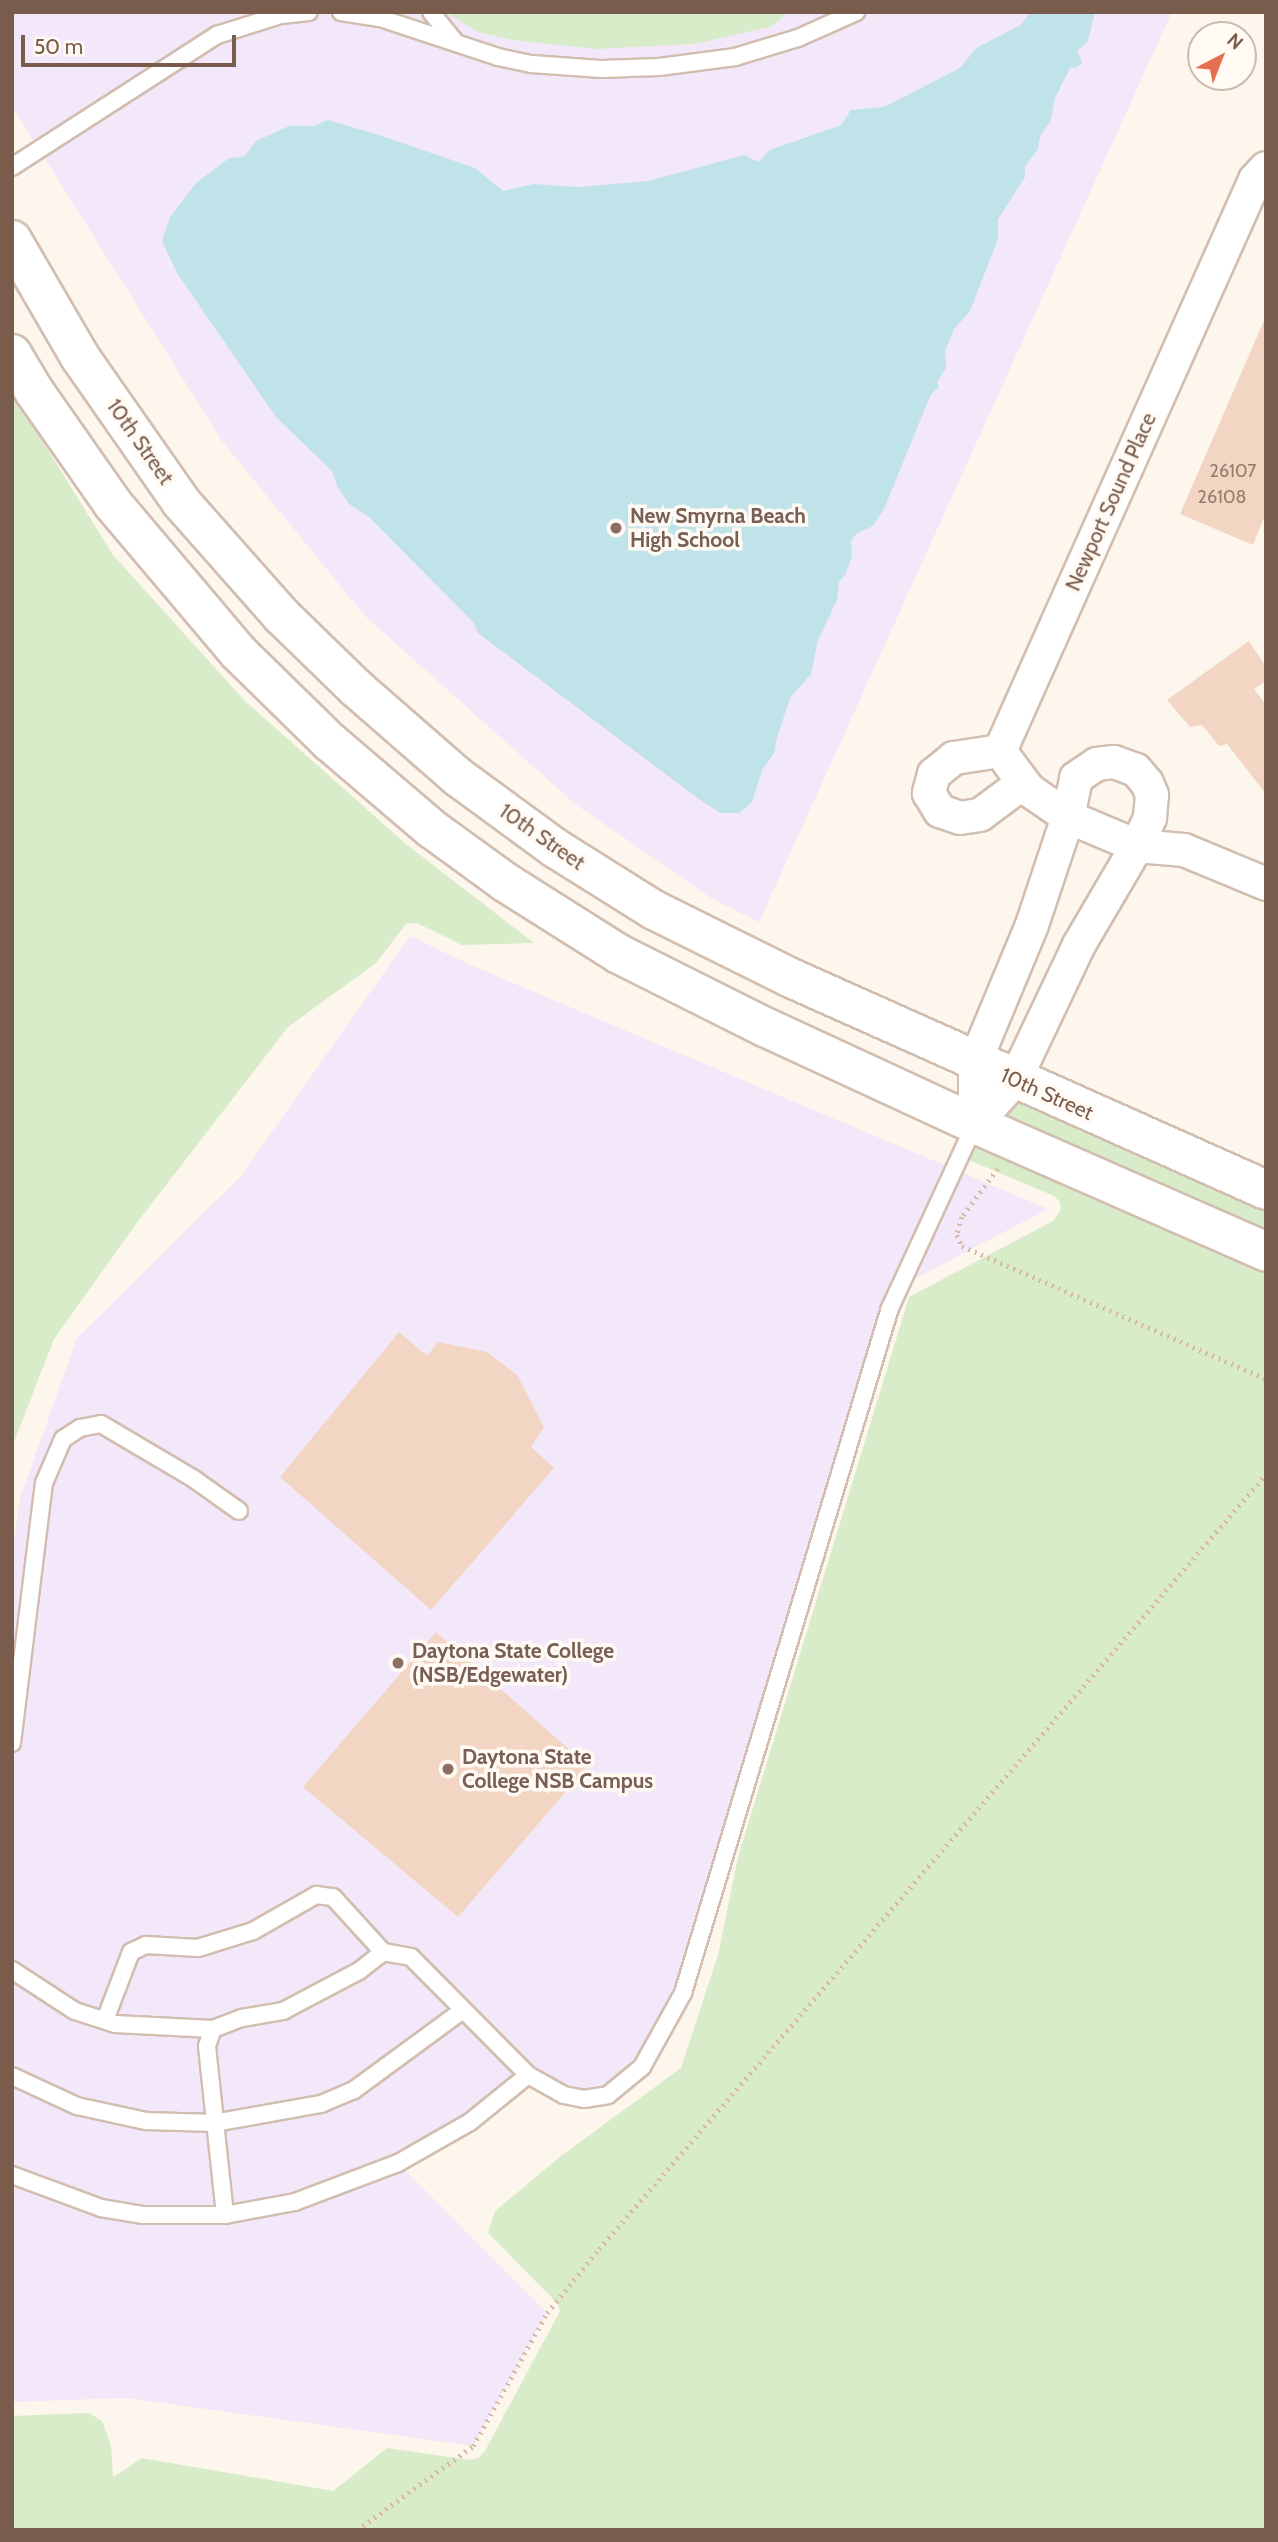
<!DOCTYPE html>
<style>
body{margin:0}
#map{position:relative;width:1278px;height:2542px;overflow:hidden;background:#fdf6ec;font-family:Cabin,sans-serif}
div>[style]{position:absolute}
.education>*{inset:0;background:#f3e8fa}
.green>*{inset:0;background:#d8ecc9}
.water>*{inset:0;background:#bfe3e8}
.building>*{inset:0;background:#f3d5c3}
.path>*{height:4.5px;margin-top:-2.25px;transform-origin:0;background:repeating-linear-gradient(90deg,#d9b8a5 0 2px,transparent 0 7px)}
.roads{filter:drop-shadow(2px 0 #d1beb0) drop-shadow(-2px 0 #d1beb0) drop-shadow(0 2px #d1beb0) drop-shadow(0 -2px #d1beb0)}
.service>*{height:16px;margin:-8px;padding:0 8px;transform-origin:8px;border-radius:8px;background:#fff}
.minor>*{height:32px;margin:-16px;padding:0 16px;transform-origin:16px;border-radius:16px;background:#fff}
.tertiary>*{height:38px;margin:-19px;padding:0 19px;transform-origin:19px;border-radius:19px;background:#fff}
.dots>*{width:19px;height:19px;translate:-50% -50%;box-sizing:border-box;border:4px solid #fffaf3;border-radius:50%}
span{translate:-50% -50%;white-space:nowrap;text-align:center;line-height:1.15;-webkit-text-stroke:7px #fffaf3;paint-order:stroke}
.number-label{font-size:18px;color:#987a6a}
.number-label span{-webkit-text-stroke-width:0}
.street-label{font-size:21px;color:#7a5c4d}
.education-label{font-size:21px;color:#785e54;font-weight:700}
.left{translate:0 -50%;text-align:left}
.frame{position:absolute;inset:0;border:14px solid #7a5c4d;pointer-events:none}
.north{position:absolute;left:1187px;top:21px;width:70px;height:70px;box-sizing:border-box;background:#fffaf3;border:2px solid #cabbb1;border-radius:50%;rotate:42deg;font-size:19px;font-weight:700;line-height:28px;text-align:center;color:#7a5c4d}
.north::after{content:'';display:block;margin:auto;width:24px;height:32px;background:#e76f51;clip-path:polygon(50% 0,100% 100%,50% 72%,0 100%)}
.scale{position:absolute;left:21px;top:35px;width:215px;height:32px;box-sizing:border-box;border:4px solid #7a5c4d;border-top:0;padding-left:9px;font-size:21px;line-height:24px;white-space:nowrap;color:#7a5c4d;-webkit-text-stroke:5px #fffaf3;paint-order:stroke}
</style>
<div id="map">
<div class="education">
<i style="clip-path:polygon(12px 12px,1172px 12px,759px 922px,714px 900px,575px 804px,365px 616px,222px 441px,12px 106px)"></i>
<i style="clip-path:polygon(410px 936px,473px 966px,1048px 1209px,899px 1287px,683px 1993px,642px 2067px,584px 2099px,528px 2075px,399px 2164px,547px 2313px,473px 2446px,127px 2398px,12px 2402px,12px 1555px,20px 1498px,77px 1338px,240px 1177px)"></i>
</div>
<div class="green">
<i style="clip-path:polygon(445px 12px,789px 12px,770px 27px,694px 44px,596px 49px,512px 40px,478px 32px)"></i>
<i style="clip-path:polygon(12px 392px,113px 555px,244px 700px,406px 844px,534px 943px,462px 945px,417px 923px,406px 924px,376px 963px,288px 1027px,139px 1220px,54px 1339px,12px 1447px)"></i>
<i style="clip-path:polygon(1017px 1099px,1266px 1208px,1266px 1234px,1001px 1118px)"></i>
<i style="clip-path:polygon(978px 1144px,1266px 1270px,1266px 2530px,12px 2530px,12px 2416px,89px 2413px,102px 2421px,111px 2446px,113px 2477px,142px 2458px,333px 2491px,387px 2448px,470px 2460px,478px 2458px,485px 2451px,560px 2311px,557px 2303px,488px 2233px,495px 2211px,561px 2156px,681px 2068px,718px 1955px,738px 1857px,909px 1297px,1053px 1221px,1061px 1210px,1060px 1202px,1054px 1196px,964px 1158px)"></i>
</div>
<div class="water">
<i style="clip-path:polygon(1030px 12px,1095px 12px,1088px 41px,1077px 51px,1082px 62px,1078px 67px,1070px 68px,1055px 98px,1051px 120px,1040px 137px,1038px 149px,1025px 167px,1025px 177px,998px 219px,998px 239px,970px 311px,954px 329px,945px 351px,946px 368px,937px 382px,939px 387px,931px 394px,884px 509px,873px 526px,857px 533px,851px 541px,852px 557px,845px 575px,839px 582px,837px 600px,818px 640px,811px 674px,790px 698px,776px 741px,775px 751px,762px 771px,752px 802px,739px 813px,720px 813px,696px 797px,478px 633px,473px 622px,369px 517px,349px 504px,338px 488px,332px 471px,276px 417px,177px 273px,162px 241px,170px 217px,196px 183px,229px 158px,244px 157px,256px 141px,289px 126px,314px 126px,328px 120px,379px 135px,475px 168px,503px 191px,534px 184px,578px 187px,648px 181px,745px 155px,758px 162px,770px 150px,841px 125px,851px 110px,884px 107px,960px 68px,976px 48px,1021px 25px)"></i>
</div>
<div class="building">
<i style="clip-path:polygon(1266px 316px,1266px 513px,1253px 545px,1180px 514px)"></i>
<i style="clip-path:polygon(1249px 641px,1266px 667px,1266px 681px,1254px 689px,1266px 705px,1266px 794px,1227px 744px,1219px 746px,1202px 725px,1190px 727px,1167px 700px)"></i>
<i style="clip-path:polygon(399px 1332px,427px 1356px,438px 1342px,487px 1352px,517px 1375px,544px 1427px,531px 1447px,554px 1468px,431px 1610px,280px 1477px)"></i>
<i style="clip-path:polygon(436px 1632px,588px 1766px,458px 1917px,303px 1787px)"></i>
</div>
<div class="path">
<i style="left:998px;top:1169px;width:60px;rotate:126.9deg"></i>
<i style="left:962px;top:1217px;width:19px;rotate:106deg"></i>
<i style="left:957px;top:1235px;width:12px;rotate:66deg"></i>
<i style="left:962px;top:1246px;width:332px;rotate:23.6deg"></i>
<i style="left:357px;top:2530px;width:143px;rotate:-35.9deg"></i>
<i style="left:473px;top:2446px;width:152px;rotate:-60.9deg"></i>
<i style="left:547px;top:2313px;width:82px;rotate:-50.9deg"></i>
<i style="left:599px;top:2249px;width:1023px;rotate:-49.28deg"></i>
</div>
<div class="roads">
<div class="service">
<i style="left:341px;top:12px;width:39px;rotate:9deg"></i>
<i style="left:380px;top:18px;width:124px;rotate:18.3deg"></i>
<i style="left:498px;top:57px;width:35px;rotate:12deg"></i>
<i style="left:532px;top:64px;width:69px;rotate:4.1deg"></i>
<i style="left:601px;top:69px;width:58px;rotate:-2deg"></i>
<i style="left:659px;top:67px;width:77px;rotate:-7.5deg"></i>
<i style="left:735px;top:57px;width:66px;rotate:-16.8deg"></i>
<i style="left:798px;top:38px;width:64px;rotate:-24.1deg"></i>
<i style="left:431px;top:12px;width:40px;rotate:51deg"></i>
<i style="left:12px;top:167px;width:244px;rotate:-32.8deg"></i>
<i style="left:217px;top:35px;width:67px;rotate:-17.4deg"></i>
<i style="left:281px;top:15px;width:28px;rotate:-6deg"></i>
<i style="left:12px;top:1743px;width:262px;rotate:-83deg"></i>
<i style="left:44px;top:1483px;width:48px;rotate:-66.6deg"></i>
<i style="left:63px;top:1439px;width:20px;rotate:-33deg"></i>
<i style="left:80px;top:1428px;width:21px;rotate:-11deg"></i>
<i style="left:101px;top:1424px;width:108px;rotate:30.6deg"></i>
<i style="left:194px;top:1479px;width:55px;rotate:35.4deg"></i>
<i style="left:12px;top:1970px;width:75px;rotate:33.1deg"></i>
<i style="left:75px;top:2011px;width:42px;rotate:18deg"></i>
<i style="left:115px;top:2024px;width:98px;rotate:2.9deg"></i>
<i style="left:105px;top:2020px;width:73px;rotate:-69.1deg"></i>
<i style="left:131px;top:1952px;width:17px;rotate:-25deg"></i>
<i style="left:146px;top:1945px;width:52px;rotate:3.3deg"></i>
<i style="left:198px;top:1948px;width:58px;rotate:-17.2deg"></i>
<i style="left:253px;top:1931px;width:73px;rotate:-29.7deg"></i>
<i style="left:316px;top:1895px;width:17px;rotate:7deg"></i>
<i style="left:333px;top:1897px;width:74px;rotate:47.7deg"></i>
<i style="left:528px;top:2075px;width:75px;rotate:141deg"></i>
<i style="left:470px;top:2122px;width:83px;rotate:150.3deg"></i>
<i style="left:398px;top:2163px;width:110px;rotate:159.3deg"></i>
<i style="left:295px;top:2202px;width:71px;rotate:169.5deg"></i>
<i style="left:225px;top:2215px;width:170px;rotate:-96.1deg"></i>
<i style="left:207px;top:2046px;width:18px;rotate:-71deg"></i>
<i style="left:213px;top:2029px;width:31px;rotate:-21deg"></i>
<i style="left:242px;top:2018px;width:42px;rotate:-9.7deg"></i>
<i style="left:283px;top:2011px;width:86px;rotate:-27.8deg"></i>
<i style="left:359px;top:1971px;width:31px;rotate:-38deg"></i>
<i style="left:383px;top:1952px;width:28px;rotate:10deg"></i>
<i style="left:411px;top:1957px;width:166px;rotate:45.2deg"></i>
<i style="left:528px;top:2075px;width:41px;rotate:29.1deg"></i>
<i style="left:564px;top:2095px;width:20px;rotate:11deg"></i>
<i style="left:584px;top:2099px;width:24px;rotate:-9deg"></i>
<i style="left:608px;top:2095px;width:44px;rotate:-39.5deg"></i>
<i style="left:642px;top:2067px;width:85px;rotate:-61deg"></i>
<i style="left:683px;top:1993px;width:716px;rotate:-73.19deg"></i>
<i style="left:890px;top:1308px;width:203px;rotate:-65.2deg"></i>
<i style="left:12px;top:2076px;width:72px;rotate:24.8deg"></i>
<i style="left:77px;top:2106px;width:71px;rotate:12.3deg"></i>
<i style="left:146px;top:2121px;width:68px;rotate:1.7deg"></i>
<i style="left:214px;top:2123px;width:109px;rotate:-10.1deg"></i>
<i style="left:321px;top:2104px;width:36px;rotate:-23deg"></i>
<i style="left:354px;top:2090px;width:135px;rotate:-36.3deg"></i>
<i style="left:12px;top:2175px;width:95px;rotate:20.3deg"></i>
<i style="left:101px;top:2208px;width:43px;rotate:9.5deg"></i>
<i style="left:143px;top:2215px;width:82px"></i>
</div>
<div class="minor">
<i style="left:1266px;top:168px;width:16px;rotate:133deg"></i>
<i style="left:1255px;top:180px;width:625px;rotate:114.06deg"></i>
<i style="left:1000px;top:751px;width:49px;rotate:53.4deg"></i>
<i style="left:1029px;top:790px;width:47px;rotate:34.7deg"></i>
<i style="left:1068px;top:817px;width:75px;rotate:22.8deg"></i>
<i style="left:1137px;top:846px;width:47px;rotate:4.9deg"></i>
<i style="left:1184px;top:850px;width:89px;rotate:22.5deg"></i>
<i style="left:1000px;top:751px;width:47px;rotate:171.3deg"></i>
<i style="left:954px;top:758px;width:26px;rotate:141deg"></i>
<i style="left:934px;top:774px;width:20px;rotate:105deg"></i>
<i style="left:929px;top:793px;width:21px;rotate:59deg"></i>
<i style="left:940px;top:811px;width:21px;rotate:19deg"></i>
<i style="left:960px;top:818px;width:20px;rotate:-9deg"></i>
<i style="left:980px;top:815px;width:54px;rotate:-36.7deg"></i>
<i style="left:1114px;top:762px;width:23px;rotate:20deg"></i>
<i style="left:1136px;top:770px;width:17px;rotate:50deg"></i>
<i style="left:1147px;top:783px;width:13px;rotate:67deg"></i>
<i style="left:1152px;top:795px;width:23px;rotate:95deg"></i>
<i style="left:1150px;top:818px;width:31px;rotate:115deg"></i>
<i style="left:1137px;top:846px;width:115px;rotate:120.4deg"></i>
<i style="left:1079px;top:945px;width:149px;rotate:115.4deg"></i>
<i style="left:1015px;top:1080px;width:59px;rotate:132.3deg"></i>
<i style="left:975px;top:1124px;width:62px;rotate:-90deg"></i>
<i style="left:975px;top:1062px;width:148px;rotate:-67.4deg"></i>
<i style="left:1032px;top:925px;width:114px;rotate:-71.6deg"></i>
<i style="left:1068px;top:817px;width:40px;rotate:-78deg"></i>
<i style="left:1076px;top:778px;width:25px;rotate:-34deg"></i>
<i style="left:1097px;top:764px;width:17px;rotate:-7deg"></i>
</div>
<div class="tertiary">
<i style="left:12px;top:240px;width:135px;rotate:59.8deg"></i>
<i style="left:80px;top:357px;width:177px;rotate:55.1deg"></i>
<i style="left:181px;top:502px;width:152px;rotate:48.5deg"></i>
<i style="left:282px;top:616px;width:103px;rotate:44.2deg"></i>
<i style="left:356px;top:688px;width:135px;rotate:41.1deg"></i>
<i style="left:458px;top:777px;width:120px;rotate:36.2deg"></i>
<i style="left:555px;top:848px;width:117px;rotate:32.1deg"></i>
<i style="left:654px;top:910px;width:153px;rotate:26.4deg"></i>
<i style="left:791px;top:978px;width:520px;rotate:24.05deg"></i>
<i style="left:12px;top:354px;width:43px;rotate:59.3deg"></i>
<i style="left:34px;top:391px;width:138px;rotate:55deg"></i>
<i style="left:113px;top:504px;width:194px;rotate:49.8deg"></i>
<i style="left:238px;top:652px;width:129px;rotate:44.4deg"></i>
<i style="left:330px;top:742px;width:134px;rotate:40.5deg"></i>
<i style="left:432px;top:829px;width:90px;rotate:36deg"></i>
<i style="left:505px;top:882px;width:135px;rotate:32.3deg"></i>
<i style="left:619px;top:954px;width:165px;rotate:26.6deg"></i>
<i style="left:767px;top:1028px;width:229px;rotate:24.8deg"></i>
<i style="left:975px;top:1124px;width:318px;rotate:23.7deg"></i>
</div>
</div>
<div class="dots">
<i style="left:616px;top:528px;background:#8d6e63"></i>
<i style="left:398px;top:1663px;background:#8d6e63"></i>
<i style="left:448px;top:1769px;background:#8d6e63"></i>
</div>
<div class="number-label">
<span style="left:1233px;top:471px">26107</span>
<span style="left:1222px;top:497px">26108</span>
</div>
<div class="street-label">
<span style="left:140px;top:442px;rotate:55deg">10th Street</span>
<span style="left:1111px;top:502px;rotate:-66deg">Newport Sound Place</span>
<span style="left:542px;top:837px;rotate:35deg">10th Street</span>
<span style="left:1047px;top:1094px;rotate:24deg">10th Street</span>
</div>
<div class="education-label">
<span class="left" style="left:630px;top:528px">New Smyrna Beach<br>High School</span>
<span class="left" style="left:412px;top:1663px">Daytona State College<br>(NSB/Edgewater)</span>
<span class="left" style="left:462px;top:1769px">Daytona State<br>College NSB Campus</span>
</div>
<div class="frame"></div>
<div class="north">N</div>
<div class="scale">50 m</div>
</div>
